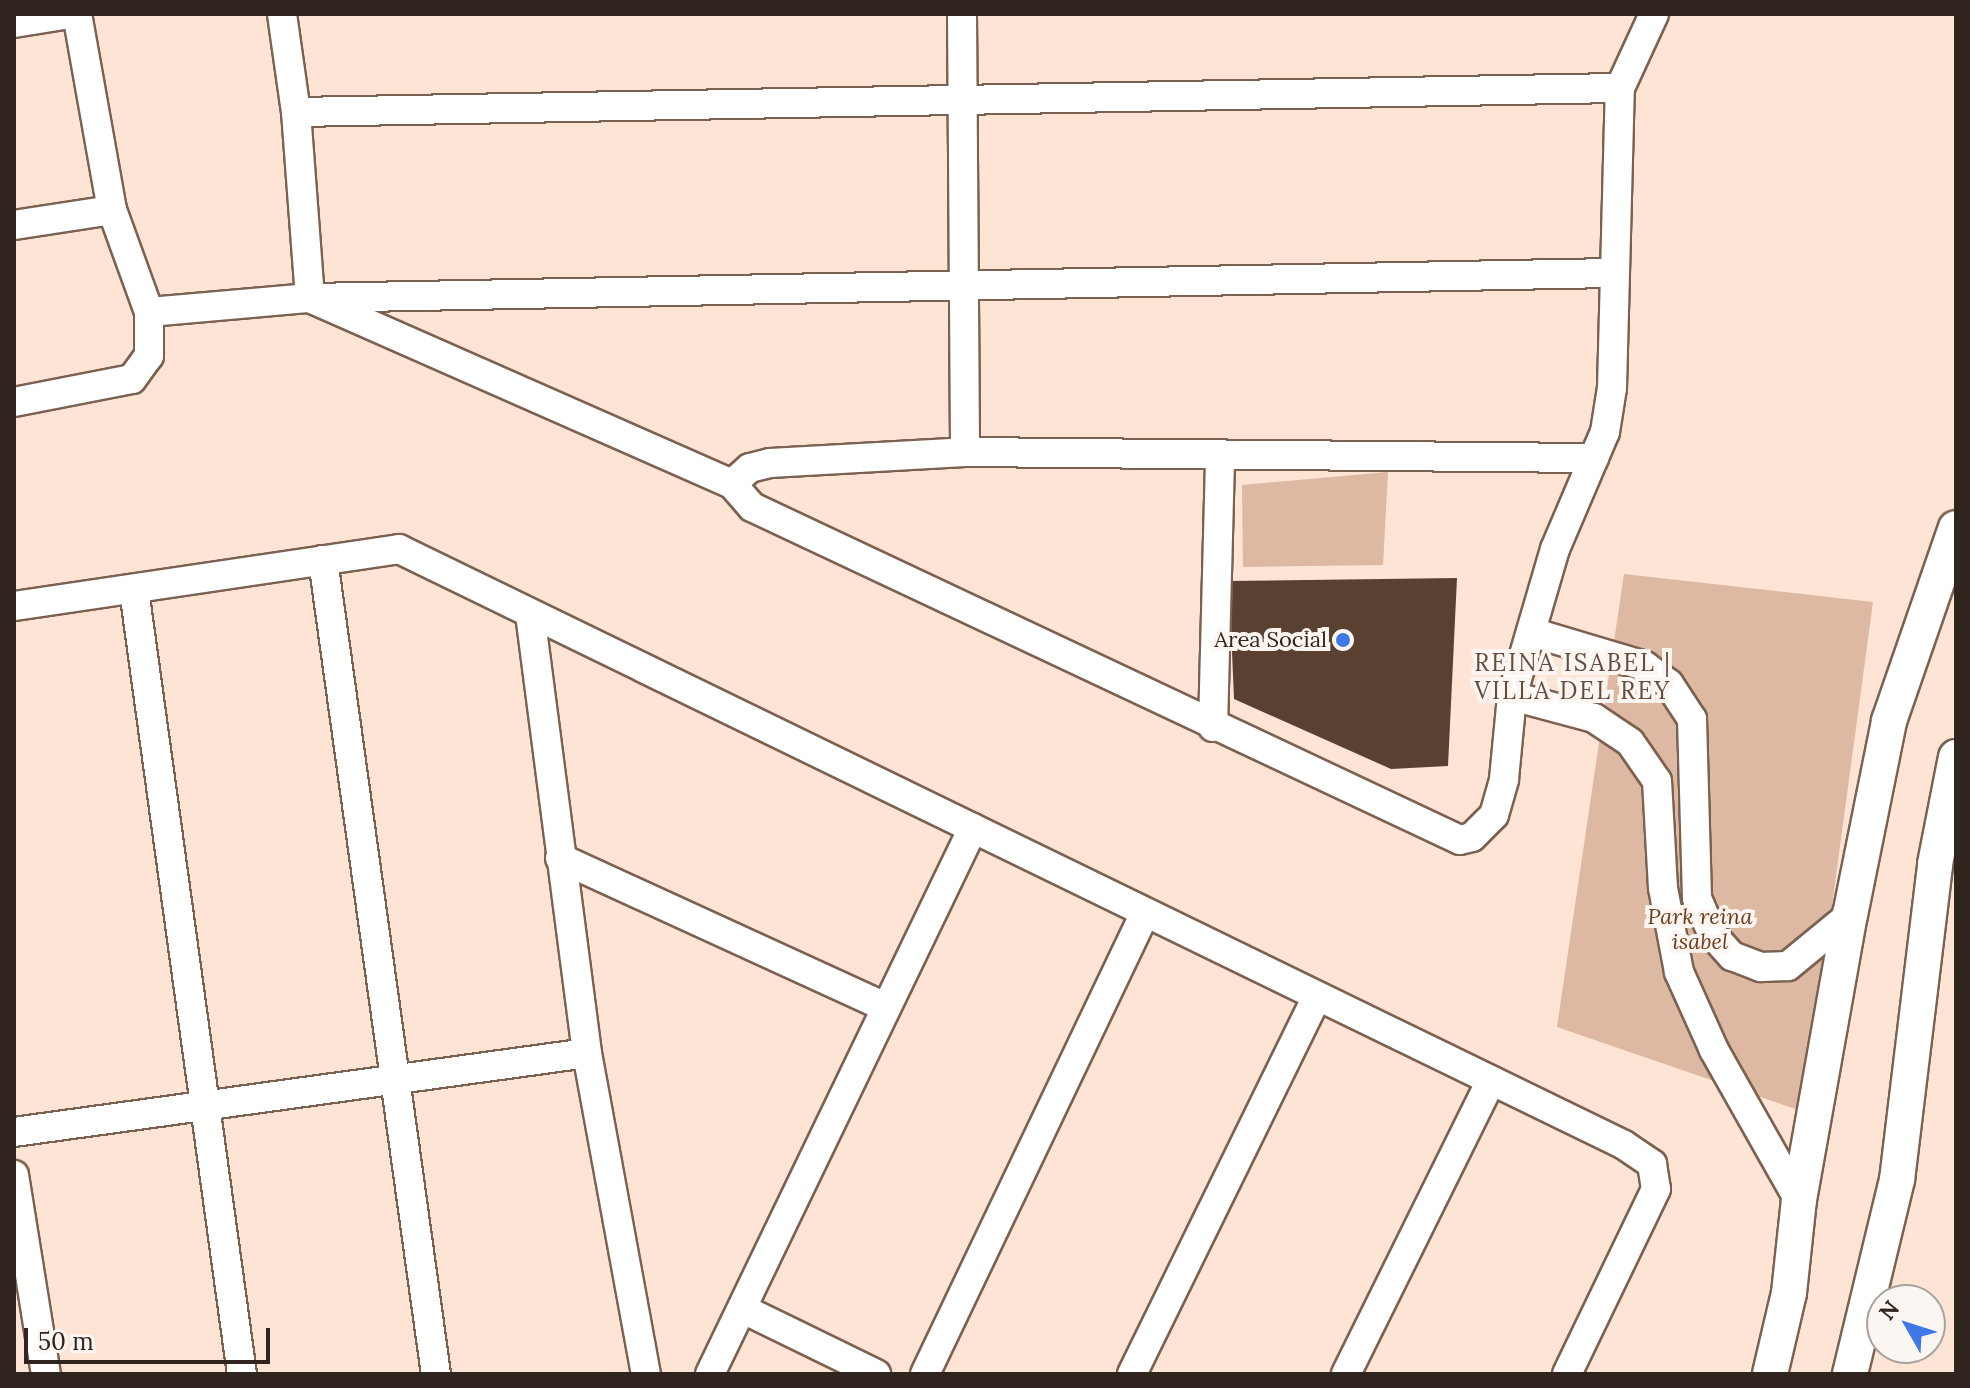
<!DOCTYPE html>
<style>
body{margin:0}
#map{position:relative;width:1970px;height:1388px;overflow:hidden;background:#fde4d5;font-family:Lora,serif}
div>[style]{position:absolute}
.green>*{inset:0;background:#ddb8a2}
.building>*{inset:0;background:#5a4031}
.roads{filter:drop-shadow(2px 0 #7b6150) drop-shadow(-2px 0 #7b6150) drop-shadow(0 2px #7b6150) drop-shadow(0 -2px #7b6150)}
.minor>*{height:28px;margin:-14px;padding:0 14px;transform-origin:14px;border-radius:14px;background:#fff}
.tertiary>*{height:34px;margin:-17px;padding:0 17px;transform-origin:17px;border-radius:17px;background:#fff}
.dots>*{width:22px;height:22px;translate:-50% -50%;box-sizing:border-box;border:4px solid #fcf6f2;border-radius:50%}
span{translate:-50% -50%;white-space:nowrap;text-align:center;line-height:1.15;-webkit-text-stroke:8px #fcf6f2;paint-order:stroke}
.poi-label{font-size:22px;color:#30251e}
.right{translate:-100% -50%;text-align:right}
.park-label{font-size:22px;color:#703c17;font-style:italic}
.neighbourhood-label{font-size:24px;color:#664c3d;letter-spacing:2px}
.frame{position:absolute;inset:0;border:16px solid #30251e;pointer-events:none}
.north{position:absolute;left:1866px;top:1284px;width:80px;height:80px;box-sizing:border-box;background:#fcf6f2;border:2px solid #aaa29d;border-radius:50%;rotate:309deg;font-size:22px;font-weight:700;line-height:32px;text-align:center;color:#30251e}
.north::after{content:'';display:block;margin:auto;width:28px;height:36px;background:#4178e8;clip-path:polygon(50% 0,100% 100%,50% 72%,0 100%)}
.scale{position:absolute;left:24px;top:1328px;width:246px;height:36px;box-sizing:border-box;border:4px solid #30251e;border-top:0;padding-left:10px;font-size:24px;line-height:28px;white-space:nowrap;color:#30251e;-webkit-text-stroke:6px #fcf6f2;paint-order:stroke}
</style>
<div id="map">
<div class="green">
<i style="clip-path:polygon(1388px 472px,1383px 565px,1243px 567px,1242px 485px)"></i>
<i style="clip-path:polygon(1624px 574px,1873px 602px,1804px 1112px,1557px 1027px)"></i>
</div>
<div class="building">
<i style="clip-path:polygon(1457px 578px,1448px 766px,1391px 769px,1234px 699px,1229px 581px)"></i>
</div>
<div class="roads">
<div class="minor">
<i style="left:282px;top:14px;width:99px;rotate:81.9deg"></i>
<i style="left:296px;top:112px;width:187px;rotate:85.7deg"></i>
<i style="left:962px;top:14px;width:438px;rotate:89.6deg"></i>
<i style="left:14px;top:23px;width:57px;rotate:-9.1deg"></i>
<i style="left:296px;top:112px;width:1324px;rotate:-1.04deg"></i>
<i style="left:14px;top:225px;width:99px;rotate:-8.7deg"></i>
<i style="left:310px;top:298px;width:461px;rotate:23.8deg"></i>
<i style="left:732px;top:484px;width:30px;rotate:49deg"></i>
<i style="left:752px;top:507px;width:782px;rotate:25.19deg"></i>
<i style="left:1460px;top:840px;width:12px;rotate:-14deg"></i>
<i style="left:1472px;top:837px;width:31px;rotate:-45deg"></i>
<i style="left:1494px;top:815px;width:37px;rotate:-74deg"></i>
<i style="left:1504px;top:779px;width:83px;rotate:-84.5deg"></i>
<i style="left:1512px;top:696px;width:153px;rotate:-73.7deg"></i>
<i style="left:1555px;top:549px;width:127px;rotate:-66.9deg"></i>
<i style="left:1605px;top:432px;width:45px;rotate:-81deg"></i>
<i style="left:1612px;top:388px;width:300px;rotate:-88.5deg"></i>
<i style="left:1620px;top:88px;width:81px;rotate:-65.3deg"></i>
<i style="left:149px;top:312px;width:162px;rotate:-5deg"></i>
<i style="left:310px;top:298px;width:1302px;rotate:-1.1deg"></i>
<i style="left:14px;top:402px;width:120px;rotate:-11deg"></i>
<i style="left:132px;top:379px;width:29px;rotate:-54deg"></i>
<i style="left:149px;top:356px;width:44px;rotate:-90deg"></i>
<i style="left:149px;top:312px;width:109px;rotate:-109.9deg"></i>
<i style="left:112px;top:210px;width:199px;rotate:-100.1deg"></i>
<i style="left:732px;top:484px;width:24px;rotate:-42deg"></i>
<i style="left:750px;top:468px;width:21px;rotate:-14deg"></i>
<i style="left:770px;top:463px;width:195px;rotate:-3.2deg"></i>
<i style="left:965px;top:452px;width:629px;rotate:0.55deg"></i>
<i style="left:323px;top:560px;width:822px;rotate:82.1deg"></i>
<i style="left:134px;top:590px;width:791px;rotate:82.16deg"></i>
<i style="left:14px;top:606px;width:389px;rotate:-8.4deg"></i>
<i style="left:399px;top:549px;width:1362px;rotate:25.94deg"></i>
<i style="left:1624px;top:1145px;width:34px;rotate:34deg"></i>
<i style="left:1652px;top:1164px;width:25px;rotate:81deg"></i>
<i style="left:1656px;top:1189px;width:205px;rotate:115.7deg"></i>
<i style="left:530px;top:614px;width:443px;rotate:82.6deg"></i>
<i style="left:587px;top:1053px;width:326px;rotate:79.6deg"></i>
<i style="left:1531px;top:632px;width:119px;rotate:16.6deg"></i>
<i style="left:1645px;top:666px;width:30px;rotate:37deg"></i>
<i style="left:1669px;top:684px;width:42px;rotate:56.7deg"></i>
<i style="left:1692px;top:719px;width:179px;rotate:88.4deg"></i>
<i style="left:1697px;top:898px;width:39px;rotate:67deg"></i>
<i style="left:1712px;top:934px;width:30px;rotate:48deg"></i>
<i style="left:1732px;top:956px;width:31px;rotate:21deg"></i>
<i style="left:1761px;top:967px;width:27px;rotate:-2deg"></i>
<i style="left:1788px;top:966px;width:80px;rotate:-39.4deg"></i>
<i style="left:1512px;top:696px;width:85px;rotate:15deg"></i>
<i style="left:1594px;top:718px;width:43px;rotate:33.7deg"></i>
<i style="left:1630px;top:742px;width:47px;rotate:55.3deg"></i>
<i style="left:1657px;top:781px;width:107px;rotate:86.8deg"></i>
<i style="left:1663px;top:888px;width:86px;rotate:79.2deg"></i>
<i style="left:1679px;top:972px;width:85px;rotate:65.8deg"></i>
<i style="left:1714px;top:1050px;width:172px;rotate:60.5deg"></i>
<i style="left:1213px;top:727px;width:270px;rotate:-88.5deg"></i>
<i style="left:560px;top:858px;width:358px;rotate:24.6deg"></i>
<i style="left:14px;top:1132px;width:578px;rotate:-7.85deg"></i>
<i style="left:14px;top:1175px;width:202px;rotate:80.9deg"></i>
<i style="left:745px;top:1310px;width:146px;rotate:26deg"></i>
<i style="left:710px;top:1374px;width:606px;rotate:-64.28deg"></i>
<i style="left:925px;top:1374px;width:511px;rotate:-64.49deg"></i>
<i style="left:1132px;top:1374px;width:420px;rotate:-63.9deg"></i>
<i style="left:1346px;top:1374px;width:327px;rotate:-63.7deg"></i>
</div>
<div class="tertiary">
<i style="left:1770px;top:1374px;width:83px;rotate:-76.8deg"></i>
<i style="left:1789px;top:1293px;width:94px;rotate:-83.9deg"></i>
<i style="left:1799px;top:1200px;width:290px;rotate:-79.9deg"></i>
<i style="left:1850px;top:915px;width:198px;rotate:-78.6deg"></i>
<i style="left:1889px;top:721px;width:204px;rotate:-70.9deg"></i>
<i style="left:1850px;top:1374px;width:200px;rotate:-76.4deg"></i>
<i style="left:1897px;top:1180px;width:318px;rotate:-83.1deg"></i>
<i style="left:1935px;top:864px;width:109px;rotate:-78.9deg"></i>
</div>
</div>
<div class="dots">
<i style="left:1343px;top:640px;background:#4178e8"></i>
</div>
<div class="poi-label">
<span class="right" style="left:1327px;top:640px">Area Social</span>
</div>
<div class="park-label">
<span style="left:1700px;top:929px">Park reina<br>isabel</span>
</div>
<div class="neighbourhood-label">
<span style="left:1573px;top:677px">REINA ISABEL |<br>VILLA DEL REY</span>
</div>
<div class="frame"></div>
<div class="north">N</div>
<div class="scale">50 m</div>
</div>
